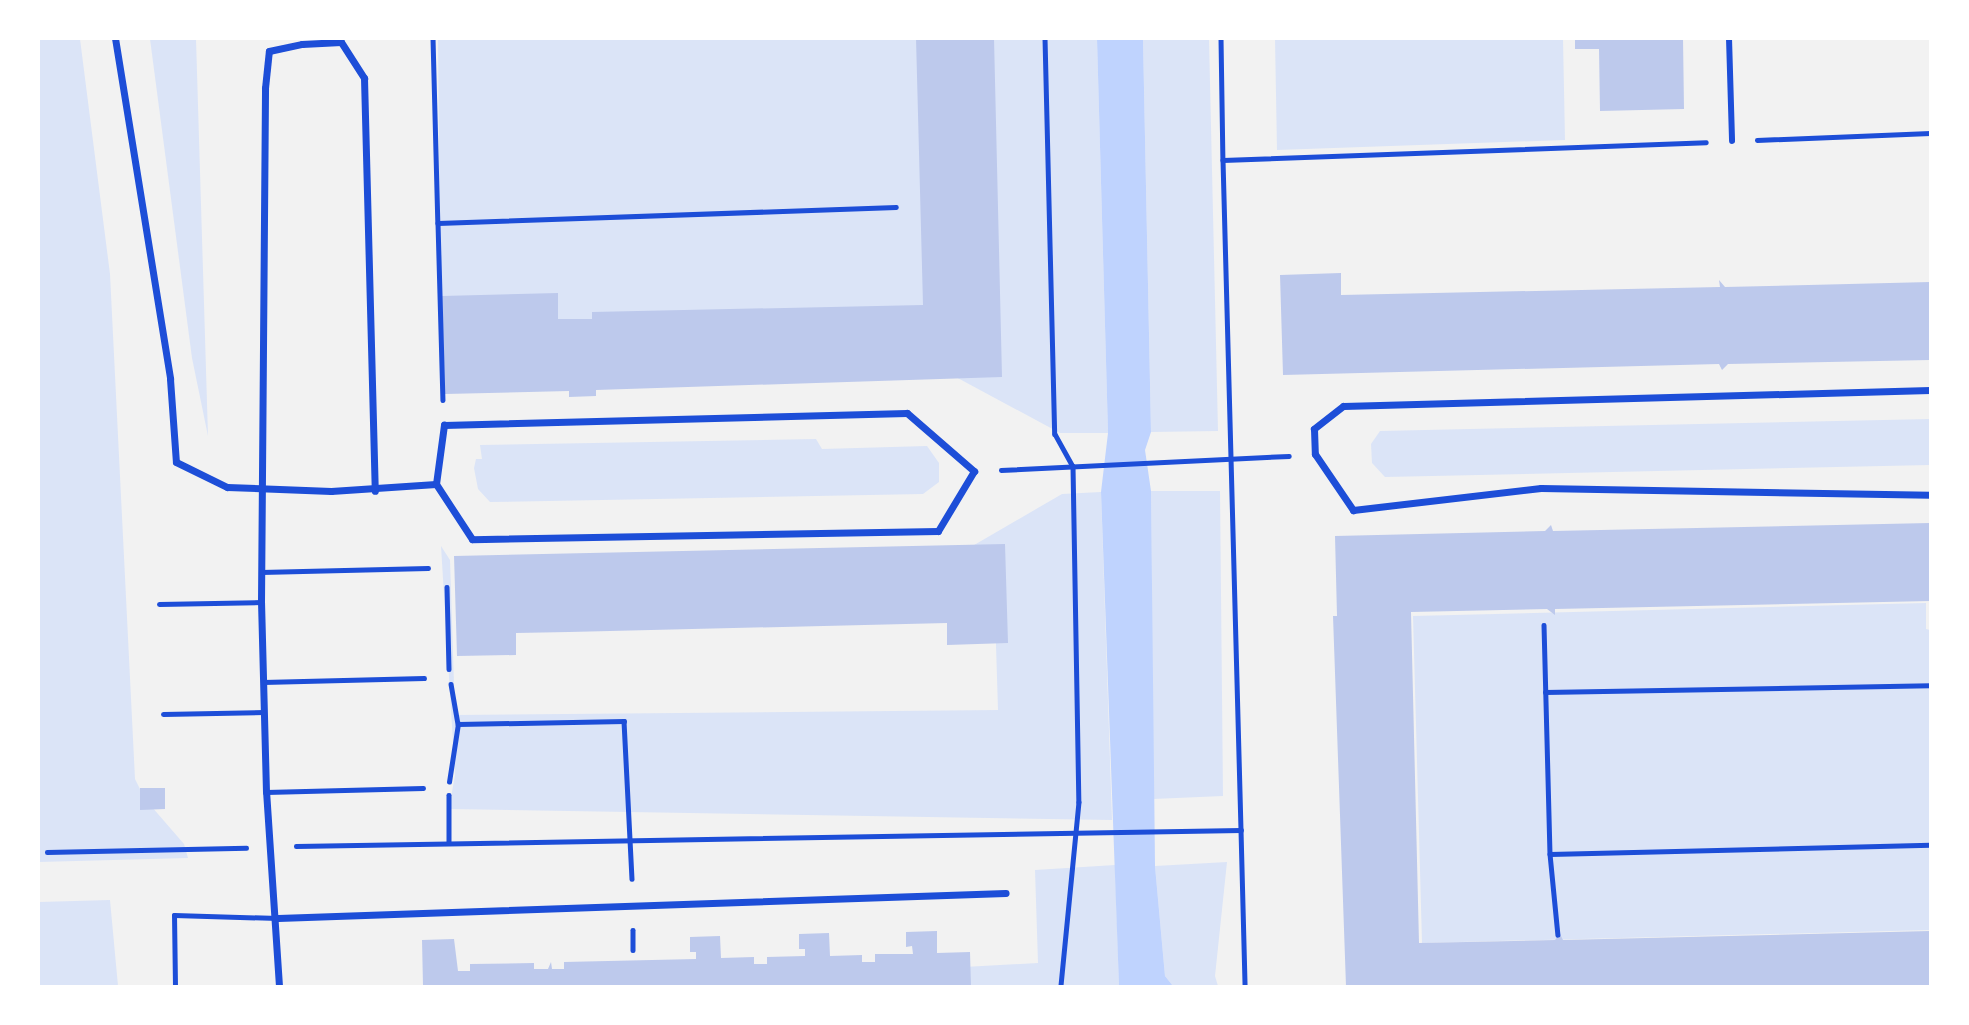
<!DOCTYPE html>
<style>
body{margin:0}
#map{position:relative;width:1969px;height:1025px;overflow:hidden;background:#f2f2f2;font-family:Lato,sans-serif}
div>[style]{position:absolute}
.green>*{inset:0;background:#dbe4f7}
.water>*{inset:0;background:#bfd3fe}
.building>*{inset:0;background:#bdc9ec}
.path>*{height:4.5px;margin:-2.25px;padding:0 2.25px;transform-origin:2.25px;border-radius:2.25px;background:#1d4ed8}
.service>*{height:5px;margin:-2.5px;padding:0 2.5px;transform-origin:2.5px;border-radius:2.5px;background:#1d4ed8}
.pedestrian>*{height:6px;margin:-3px;padding:0 3px;transform-origin:3px;border-radius:3px;background:#1d4ed8}
.minor>*{height:7px;margin:-3.5px;padding:0 3.5px;transform-origin:3.5px;border-radius:3.5px;background:#1d4ed8}
span{translate:-50% -50%;white-space:nowrap;text-align:center;line-height:1.15;-webkit-text-stroke:5px #fff;paint-order:stroke}
.frame{position:absolute;inset:0;border:40px solid #fff;pointer-events:none}
</style>
<div id="map">
<div class="green">
<i style="clip-path:polygon(38px 39px,80px 39px,110px 274px,135px 779px,145px 799px,184px 844px,188px 858px,39px 862px)"></i>
<i style="clip-path:polygon(150px 39px,196px 39px,208px 436px,192px 358px)"></i>
<i style="clip-path:polygon(438px 39px,1097px 39px,1108px 433px,1060px 433px,954px 376px,441px 386px)"></i>
<i style="clip-path:polygon(1143px 39px,1209px 39px,1218px 431px,1151px 432px)"></i>
<i style="clip-path:polygon(1275px 39px,1563px 39px,1565px 140px,1277px 150px)"></i>
<i style="clip-path:polygon(1930px 419px,1930px 465px,1385px 477px,1372px 463px,1371px 444px,1380px 431px)"></i>
<i style="clip-path:polygon(816px 439px,822px 449px,927px 446px,939px 463px,939px 482px,923px 494px,490px 502px,478px 489px,474px 468px,476px 459px,482px 459px,480px 445px)"></i>
<i style="clip-path:polygon(1151px 491px,1220px 491px,1223px 796px,1153px 799px)"></i>
<i style="clip-path:polygon(1101px 492px,1112px 820px,449px 809px,455px 775px,441px 546px,450px 560px,455px 715px,998px 710px,993px 548px,969px 548px,1062px 494px)"></i>
<i style="clip-path:polygon(1926px 603px,1926px 629px,1930px 630px,1930px 930px,1422px 943px,1413px 616px)"></i>
<i style="clip-path:polygon(1227px 862px,1215px 976px,1218px 986px,1173px 986px,1165px 976px,1155px 866px)"></i>
<i style="clip-path:polygon(1115px 865px,1119px 986px,964px 986px,964px 967px,1038px 963px,1035px 870px)"></i>
<i style="clip-path:polygon(110px 900px,118px 986px,39px 986px,39px 902px)"></i>
</div>
<div class="water">
<i style="clip-path:polygon(1097px 39px,1143px 39px,1151px 432px,1145px 450px,1151px 491px,1155px 866px,1165px 976px,1173px 986px,1119px 986px,1101px 492px,1108px 433px)"></i>
</div>
<div class="building">
<i style="clip-path:polygon(916px 38px,994px 38px,1002px 377px,596px 390px,596px 396px,569px 397px,569px 391px,445px 394px,442px 296px,558px 293px,558px 319px,592px 319px,592px 312px,923px 305px)"></i>
<i style="clip-path:polygon(1575px 38px,1683px 38px,1684px 109px,1600px 111px,1599px 49px,1575px 49px)"></i>
<i style="clip-path:polygon(1341px 273px,1341px 295px,1720px 287px,1719px 280px,1725px 287px,1930px 282px,1930px 360px,1728px 364px,1722px 370px,1719px 364px,1283px 375px,1280px 275px)"></i>
<i style="clip-path:polygon(1930px 523px,1930px 601px,1555px 609px,1555px 615px,1547px 609px,1411px 612px,1419px 943px,1555px 940px,1560px 934px,1563px 940px,1930px 931px,1930px 986px,1346px 986px,1333px 616px,1337px 616px,1335px 536px,1545px 531px,1551px 525px,1553px 531px)"></i>
<i style="clip-path:polygon(1005px 544px,1008px 643px,947px 645px,947px 623px,569px 632px,516px 633px,516px 655px,457px 656px,454px 556px)"></i>
<i style="clip-path:polygon(140px 788px,165px 788px,165px 809px,140px 810px)"></i>
<i style="clip-path:polygon(937px 931px,937px 953px,970px 952px,971px 986px,423px 986px,422px 940px,454px 939px,458px 971px,470px 971px,470px 964px,534px 963px,534px 969px,548px 969px,551px 962px,552px 969px,564px 969px,564px 962px,696px 959px,696px 952px,690px 952px,690px 937px,720px 936px,721px 958px,754px 957px,754px 964px,767px 964px,767px 957px,805px 956px,805px 949px,799px 949px,799px 934px,829px 933px,830px 956px,862px 955px,862px 962px,875px 962px,875px 954px,913px 954px,912px 946px,906px 947px,906px 932px)"></i>
</div>
<div class="path">
<i style="left:433px;top:38px;width:185px;rotate:88.5deg"></i>
<i style="left:438px;top:223px;width:458px;rotate:-2deg"></i>
<i style="left:1045px;top:38px;width:396px;rotate:88.6deg"></i>
<i style="left:1055px;top:434px;width:37px;rotate:61deg"></i>
<i style="left:1073px;top:466px;width:336px;rotate:89deg"></i>
<i style="left:1079px;top:802px;width:185px;rotate:95.6deg"></i>
<i style="left:1221px;top:38px;width:122px;rotate:89.1deg"></i>
<i style="left:1223px;top:160px;width:483px;rotate:-2.1deg"></i>
<i style="left:1757px;top:140px;width:173px;rotate:-2.3deg"></i>
<i style="left:1223px;top:160px;width:670px;rotate:88.46deg"></i>
<i style="left:438px;top:223px;width:177px;rotate:88.4deg"></i>
<i style="left:1001px;top:470px;width:288px;rotate:-2.8deg"></i>
<i style="left:447px;top:587px;width:82px;rotate:88.6deg"></i>
<i style="left:1544px;top:625px;width:229px;rotate:88.5deg"></i>
<i style="left:1550px;top:854px;width:81px;rotate:84.4deg"></i>
<i style="left:451px;top:684px;width:41px;rotate:80.1deg"></i>
<i style="left:1545px;top:692px;width:385px;rotate:-1deg"></i>
<i style="left:449px;top:782px;width:59px;rotate:-81.2deg"></i>
<i style="left:458px;top:724px;width:166px;rotate:-1deg"></i>
<i style="left:624px;top:721px;width:158px;rotate:87.1deg"></i>
<i style="left:449px;top:795px;width:47px;rotate:90deg"></i>
<i style="left:296px;top:846px;width:945px;rotate:-0.97deg"></i>
<i style="left:1241px;top:830px;width:156px;rotate:88.5deg"></i>
<i style="left:47px;top:852px;width:199px;rotate:-1.2deg"></i>
<i style="left:1550px;top:854px;width:380px;rotate:-1.4deg"></i>
<i style="left:633px;top:930px;width:20px;rotate:90deg"></i>
</div>
<div class="service">
<i style="left:261px;top:572px;width:167px;rotate:-1.4deg"></i>
<i style="left:159px;top:604px;width:102px;rotate:-1.1deg"></i>
<i style="left:263px;top:682px;width:161px;rotate:-1.4deg"></i>
<i style="left:163px;top:714px;width:101px;rotate:-1.1deg"></i>
<i style="left:266px;top:792px;width:157px;rotate:-1.5deg"></i>
<i style="left:175px;top:986px;width:71px;rotate:-90.8deg"></i>
<i style="left:174px;top:915px;width:104px;rotate:1.7deg"></i>
</div>
<div class="pedestrian">
<i style="left:1729px;top:38px;width:103px;rotate:88.3deg"></i>
</div>
<div class="minor">
<i style="left:115px;top:38px;width:345px;rotate:80.8deg"></i>
<i style="left:170px;top:379px;width:83px;rotate:85.9deg"></i>
<i style="left:176px;top:462px;width:57px;rotate:26.1deg"></i>
<i style="left:227px;top:487px;width:104px;rotate:2.2deg"></i>
<i style="left:331px;top:491px;width:105px;rotate:-3.8deg"></i>
<i style="left:1930px;top:390px;width:587px;rotate:178.44deg"></i>
<i style="left:1343px;top:406px;width:37px;rotate:142deg"></i>
<i style="left:1314px;top:429px;width:25px;rotate:88deg"></i>
<i style="left:1315px;top:454px;width:68px;rotate:55.8deg"></i>
<i style="left:1353px;top:510px;width:189px;rotate:-6.7deg"></i>
<i style="left:1541px;top:488px;width:389px;rotate:1deg"></i>
<i style="left:907px;top:413px;width:89px;rotate:40.9deg"></i>
<i style="left:974px;top:471px;width:70px;rotate:121deg"></i>
<i style="left:938px;top:531px;width:466px;rotate:179deg"></i>
<i style="left:472px;top:539px;width:66px;rotate:-123.2deg"></i>
<i style="left:436px;top:484px;width:60px;rotate:-82.3deg"></i>
<i style="left:444px;top:425px;width:463px;rotate:-1.5deg"></i>
<i style="left:278px;top:918px;width:728px;rotate:-1.97deg"></i>
<i style="left:279px;top:986px;width:194px;rotate:-93.8deg"></i>
<i style="left:266px;top:792px;width:190px;rotate:-91.5deg"></i>
<i style="left:261px;top:602px;width:514px;rotate:-89.55deg"></i>
<i style="left:265px;top:88px;width:37px;rotate:-84deg"></i>
<i style="left:269px;top:51px;width:34px;rotate:-12deg"></i>
<i style="left:302px;top:44px;width:39px;rotate:-3deg"></i>
<i style="left:341px;top:42px;width:43px;rotate:57.4deg"></i>
<i style="left:364px;top:78px;width:413px;rotate:88.5deg"></i>
</div>
<div class="frame"></div>
</div>
